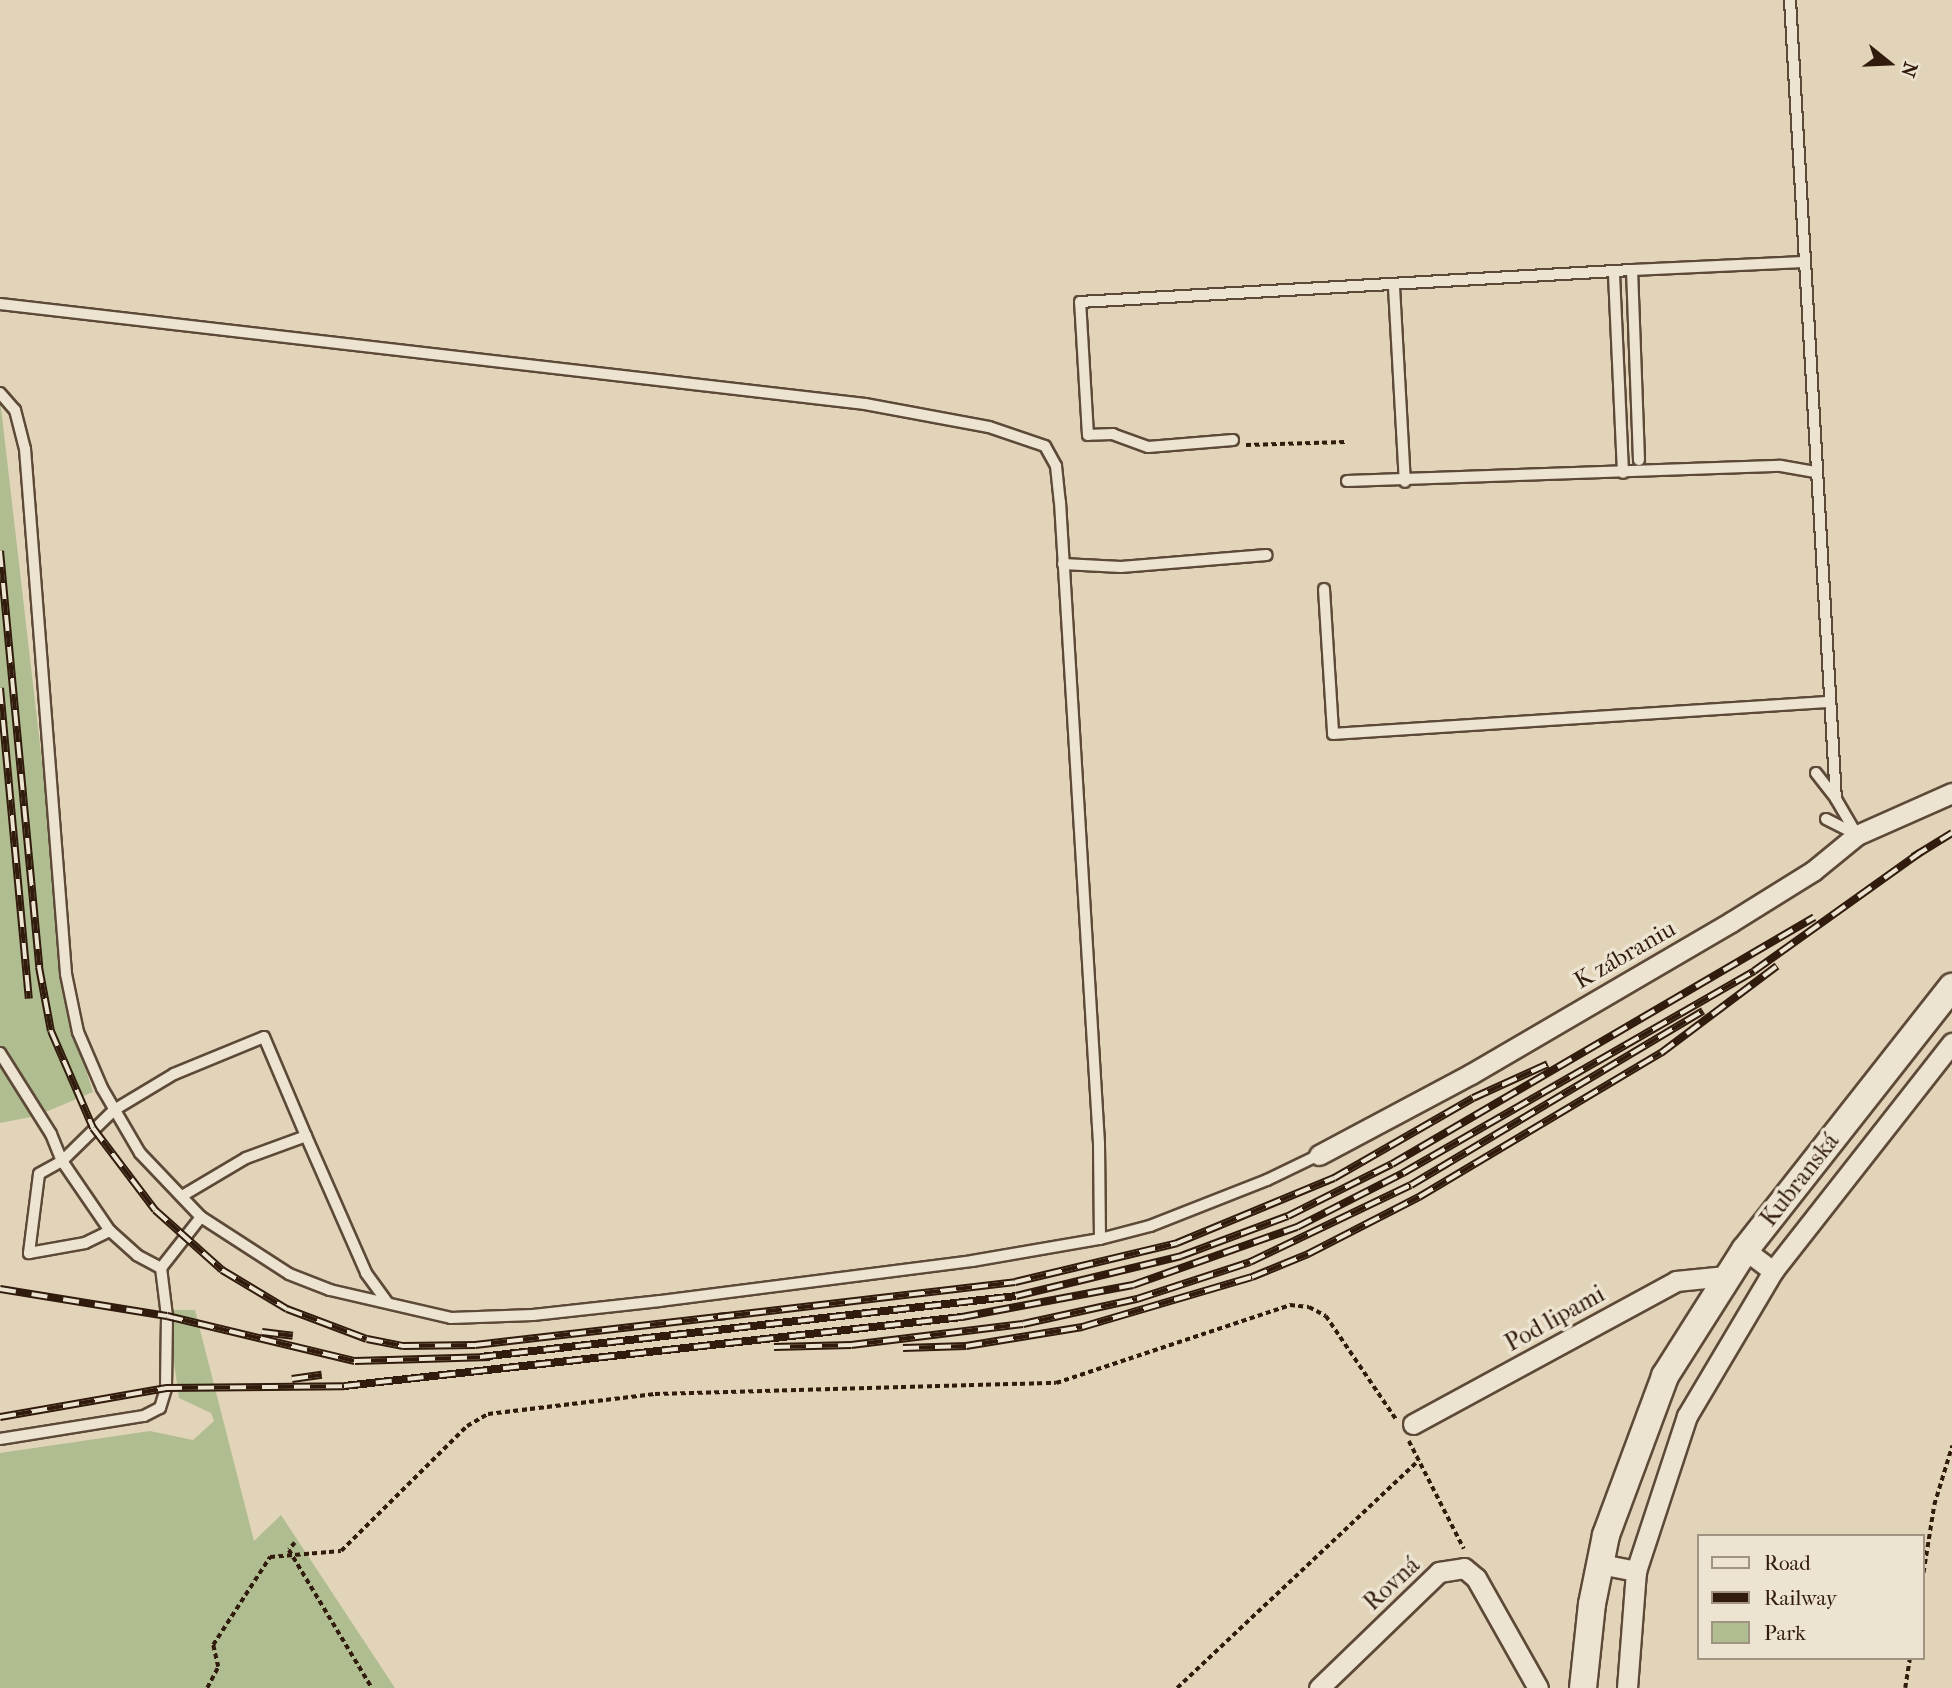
<!DOCTYPE html>
<meta charset="utf-8">
<style>
body{margin:0}
#map{position:relative;width:1952px;height:1688px;overflow:hidden;background:#e2d4b8;font-family:"IM FELL French Canon",serif}
div>[style]{position:absolute}
.green>*{inset:0;background:#b0bd91}
.path>*{height:3.5px;margin-top:-1.75px;transform-origin:0;background:repeating-linear-gradient(90deg,#311b0c 0 5px,transparent 0 8.5px)}
.roads{filter:drop-shadow(2px 0 #5d4937) drop-shadow(-2px 0 #5d4937) drop-shadow(0 2px #5d4937) drop-shadow(0 -2px #5d4937)}
.lane>*{height:10px;margin:-5px;padding:0 5px;transform-origin:5px;border-radius:5px;background:#ece3d1}
.street>*{height:19px;margin:-9.5px;padding:0 9.5px;transform-origin:9.5px;border-radius:9.5px;background:#ece3d1}
.secondary>*{height:26px;margin:-13px;padding:0 13px;transform-origin:13px;border-radius:13px;background:#ece3d1}
.rail>*{height:8px;margin-top:-4px;transform-origin:0;background:repeating-linear-gradient(90deg,#ece3d1 0 16px,#311b0c 0 32px);box-sizing:border-box;border-block:2px solid #311b0c}
span{translate:-50% -50%;white-space:nowrap;text-align:center;line-height:1.15;-webkit-text-stroke:7px #ece3d1;paint-order:stroke}
.street-label{font-size:24px;color:#311b0c}
.legend{position:absolute;left:1697px;top:1534px;width:228px;height:126px;box-sizing:border-box;background:#ece3d1;border:2px solid #a19382;margin:0;padding:9px 12px;list-style:none;font-size:21px;color:#311b0c}
.legend li{display:flex;align-items:center;gap:14px;height:35px}
.legend b{width:35px;border:2px solid #a19382}
.north{position:absolute;left:1854px;top:28px;width:70px;height:70px;-webkit-text-stroke:5px #ece3d1;paint-order:stroke;rotate:108deg;font-size:19px;font-weight:700;line-height:28px;text-align:center;color:#311b0c}
.north::after{content:'';display:block;margin:auto;width:24px;height:32px;background:#311b0c;clip-path:polygon(50% 0,100% 100%,50% 72%,0 100%)}
</style>
<div id="map">
<div class="green">
<i style="clip-path:polygon(0 399px,73px 1030px,93px 1092px,36px 1116px,0 1123px)"></i>
<i style="clip-path:polygon(173px 1310px,195px 1310px,254px 1541px,281px 1515px,395px 1688px,0 1688px,0 1453px,150px 1431px,193px 1440px,214px 1421px,211px 1413px,179px 1398px,169px 1327px)"></i>
</div>
<div class="path">
<i style="left:1246px;top:445px;width:99px;rotate:-1.7deg"></i>
<i style="left:1409px;top:1441px;width:121px;rotate:63deg"></i>
<i style="left:295px;top:1543px;width:9px;rotate:131deg"></i>
<i style="left:289px;top:1550px;width:161px;rotate:59deg"></i>
<i style="left:1922px;top:1581px;width:77px;rotate:-81deg"></i>
<i style="left:1934px;top:1505px;width:62px;rotate:-73deg"></i>
<i style="left:207px;top:1688px;width:24px;rotate:-62deg"></i>
<i style="left:218px;top:1667px;width:23px;rotate:-103deg"></i>
<i style="left:213px;top:1645px;width:105px;rotate:-57.1deg"></i>
<i style="left:270px;top:1557px;width:71px;rotate:-4.8deg"></i>
<i style="left:341px;top:1551px;width:177px;rotate:-44.8deg"></i>
<i style="left:467px;top:1426px;width:24px;rotate:-30deg"></i>
<i style="left:488px;top:1414px;width:168px;rotate:-6.8deg"></i>
<i style="left:655px;top:1394px;width:401px;rotate:-1.6deg"></i>
<i style="left:1056px;top:1383px;width:247px;rotate:-18.4deg"></i>
<i style="left:1290px;top:1305px;width:19px;rotate:6deg"></i>
<i style="left:1309px;top:1307px;width:19px;rotate:28deg"></i>
<i style="left:1326px;top:1316px;width:125px;rotate:55.8deg"></i>
<i style="left:1177px;top:1688px;width:332px;rotate:-43.3deg"></i>
<i style="left:1905px;top:1688px;width:30px;rotate:-81deg"></i>
</div>
<div class="roads">
<div class="lane">
<i style="left:1790px;top:0;width:800px;rotate:86.71deg"></i>
<i style="left:1836px;top:799px;width:42px;rotate:59.7deg"></i>
<i style="left:1614px;top:274px;width:199px;rotate:87.4deg"></i>
<i style="left:1394px;top:287px;width:195px;rotate:86.8deg"></i>
<i style="left:0;top:304px;width:871px;rotate:6.59deg"></i>
<i style="left:865px;top:404px;width:126px;rotate:10.5deg"></i>
<i style="left:989px;top:427px;width:59px;rotate:18.7deg"></i>
<i style="left:1045px;top:446px;width:23px;rotate:61deg"></i>
<i style="left:1056px;top:466px;width:36px;rotate:84deg"></i>
<i style="left:1060px;top:502px;width:643px;rotate:86.52deg"></i>
<i style="left:1099px;top:1144px;width:95px;rotate:89.4deg"></i>
<i style="left:0;top:393px;width:23px;rotate:49deg"></i>
<i style="left:15px;top:410px;width:40px;rotate:75.6deg"></i>
<i style="left:25px;top:449px;width:527px;rotate:85.53deg"></i>
<i style="left:66px;top:974px;width:59px;rotate:78.3deg"></i>
<i style="left:78px;top:1032px;width:61px;rotate:66.8deg"></i>
<i style="left:102px;top:1088px;width:75px;rotate:59.7deg"></i>
<i style="left:140px;top:1153px;width:88px;rotate:46.4deg"></i>
<i style="left:201px;top:1217px;width:105px;rotate:32.9deg"></i>
<i style="left:289px;top:1274px;width:44px;rotate:21.3deg"></i>
<i style="left:330px;top:1290px;width:124px;rotate:13deg"></i>
<i style="left:451px;top:1318px;width:82px;rotate:-2.1deg"></i>
<i style="left:533px;top:1315px;width:128px;rotate:-6.3deg"></i>
<i style="left:660px;top:1301px;width:315px;rotate:-7.3deg"></i>
<i style="left:972px;top:1261px;width:130px;rotate:-9.8deg"></i>
<i style="left:1100px;top:1239px;width:52px;rotate:-14.6deg"></i>
<i style="left:1150px;top:1226px;width:126px;rotate:-21.5deg"></i>
<i style="left:1267px;top:1180px;width:58px;rotate:-25.7deg"></i>
<i style="left:1233px;top:440px;width:85px;rotate:175.3deg"></i>
<i style="left:1148px;top:447px;width:37px;rotate:-160deg"></i>
<i style="left:1113px;top:434px;width:25px;rotate:178deg"></i>
<i style="left:1088px;top:435px;width:133px;rotate:-93.4deg"></i>
<i style="left:1080px;top:302px;width:553px;rotate:-3.32deg"></i>
<i style="left:1639px;top:460px;width:190px;rotate:-92.1deg"></i>
<i style="left:1632px;top:270px;width:172px;rotate:-2.7deg"></i>
<i style="left:1347px;top:481px;width:434px;rotate:-2deg"></i>
<i style="left:1781px;top:466px;width:36px;rotate:10deg"></i>
<i style="left:1063px;top:564px;width:58px;rotate:3deg"></i>
<i style="left:1121px;top:567px;width:146px;rotate:-4.7deg"></i>
<i style="left:1324px;top:589px;width:145px;rotate:86.4deg"></i>
<i style="left:1333px;top:734px;width:498px;rotate:-3.7deg"></i>
<i style="left:1816px;top:773px;width:33px;rotate:52deg"></i>
<i style="left:1826px;top:819px;width:35px;rotate:27deg"></i>
<i style="left:0;top:1053px;width:96px;rotate:57.8deg"></i>
<i style="left:51px;top:1134px;width:29px;rotate:68deg"></i>
<i style="left:62px;top:1161px;width:26px;rotate:151deg"></i>
<i style="left:39px;top:1174px;width:80px;rotate:97.2deg"></i>
<i style="left:29px;top:1253px;width:57px;rotate:-10.1deg"></i>
<i style="left:85px;top:1243px;width:28px;rotate:-26deg"></i>
<i style="left:182px;top:1196px;width:74px;rotate:-30.7deg"></i>
<i style="left:246px;top:1158px;width:64px;rotate:-20.1deg"></i>
<i style="left:306px;top:1136px;width:150px;rotate:66.3deg"></i>
<i style="left:366px;top:1273px;width:37px;rotate:54deg"></i>
<i style="left:201px;top:1217px;width:65px;rotate:128.1deg"></i>
<i style="left:161px;top:1268px;width:27px;rotate:-152deg"></i>
<i style="left:137px;top:1255px;width:36px;rotate:-138deg"></i>
<i style="left:110px;top:1231px;width:85px;rotate:-124.4deg"></i>
<i style="left:62px;top:1161px;width:73px;rotate:-44.4deg"></i>
<i style="left:114px;top:1110px;width:70px;rotate:-31deg"></i>
<i style="left:174px;top:1074px;width:97px;rotate:-22.3deg"></i>
<i style="left:264px;top:1037px;width:108px;rotate:67deg"></i>
<i style="left:0;top:1439px;width:146px;rotate:-9.1deg"></i>
<i style="left:144px;top:1416px;width:18px;rotate:-27deg"></i>
<i style="left:160px;top:1408px;width:21px;rotate:-73deg"></i>
<i style="left:166px;top:1388px;width:72px;rotate:-89.2deg"></i>
<i style="left:167px;top:1316px;width:48px;rotate:-97.1deg"></i>
</div>
<div class="street">
<i style="left:1319px;top:1155px;width:172px;rotate:-28.1deg"></i>
<i style="left:1471px;top:1074px;width:301px;rotate:-30.3deg"></i>
<i style="left:1731px;top:922px;width:97px;rotate:-31.9deg"></i>
<i style="left:1813px;top:871px;width:57px;rotate:-39.3deg"></i>
<i style="left:1857px;top:835px;width:104px;rotate:-23.9deg"></i>
<i style="left:1745px;top:1250px;width:35px;rotate:37deg"></i>
<i style="left:1413px;top:1424px;width:299px;rotate:-28.5deg"></i>
<i style="left:1676px;top:1281px;width:50px;rotate:-5.7deg"></i>
<i style="left:1600px;top:1564px;width:37px;rotate:11deg"></i>
<i style="left:1319px;top:1688px;width:167px;rotate:-44deg"></i>
<i style="left:1439px;top:1572px;width:25px;rotate:-9deg"></i>
<i style="left:1464px;top:1568px;width:16px;rotate:40deg"></i>
<i style="left:1476px;top:1578px;width:126px;rotate:60.6deg"></i>
<i style="left:1627px;top:1688px;width:117px;rotate:-85.6deg"></i>
<i style="left:1636px;top:1571px;width:163px;rotate:-71.8deg"></i>
<i style="left:1687px;top:1416px;width:169px;rotate:-59.3deg"></i>
<i style="left:1773px;top:1271px;width:290px;rotate:-51.9deg"></i>
</div>
<div class="secondary">
<i style="left:1583px;top:1688px;width:84px;rotate:-83.9deg"></i>
<i style="left:1592px;top:1604px;width:70px;rotate:-78.5deg"></i>
<i style="left:1606px;top:1535px;width:170px;rotate:-69.6deg"></i>
<i style="left:1665px;top:1376px;width:149px;rotate:-57.6deg"></i>
<i style="left:1745px;top:1250px;width:335px;rotate:-51.8deg"></i>
</div>
</div>
<div class="rail">
<i style="left:0;top:551px;width:418px;rotate:84.6deg"></i>
<i style="left:39px;top:967px;width:65px;rotate:79.4deg"></i>
<i style="left:51px;top:1031px;width:106px;rotate:66.6deg"></i>
<i style="left:93px;top:1128px;width:103px;rotate:52.9deg"></i>
<i style="left:155px;top:1210px;width:90px;rotate:41.8deg"></i>
<i style="left:222px;top:1270px;width:76px;rotate:31deg"></i>
<i style="left:287px;top:1309px;width:85px;rotate:20.6deg"></i>
<i style="left:367px;top:1339px;width:37px;rotate:11deg"></i>
<i style="left:403px;top:1346px;width:72px;rotate:-0.8deg"></i>
<i style="left:475px;top:1345px;width:253px;rotate:-6.6deg"></i>
<i style="left:0;top:688px;width:312px;rotate:84.7deg"></i>
<i style="left:1913px;top:857px;width:46px;rotate:-31.6deg"></i>
<i style="left:0;top:1289px;width:169px;rotate:9.2deg"></i>
<i style="left:167px;top:1316px;width:193px;rotate:13.5deg"></i>
<i style="left:355px;top:1361px;width:135px;rotate:-1.7deg"></i>
<i style="left:718px;top:1317px;width:299px;rotate:-6.7deg"></i>
<i style="left:1015px;top:1282px;width:167px;rotate:-13.5deg"></i>
<i style="left:1177px;top:1243px;width:170px;rotate:-22.5deg"></i>
<i style="left:1334px;top:1178px;width:160px;rotate:-29.9deg"></i>
<i style="left:1473px;top:1098px;width:82px;rotate:-24.4deg"></i>
<i style="left:262px;top:1332px;width:31px;rotate:7deg"></i>
<i style="left:774px;top:1347px;width:77px;rotate:-1.5deg"></i>
<i style="left:851px;top:1345px;width:173px;rotate:-7deg"></i>
<i style="left:1023px;top:1324px;width:117px;rotate:-12.4deg"></i>
<i style="left:1137px;top:1299px;width:119px;rotate:-18.1deg"></i>
<i style="left:1250px;top:1262px;width:178px;rotate:-25.6deg"></i>
<i style="left:1411px;top:1185px;width:340px;rotate:-30.8deg"></i>
<i style="left:903px;top:1348px;width:63px;rotate:-1.8deg"></i>
<i style="left:966px;top:1346px;width:118px;rotate:-9.3deg"></i>
<i style="left:1082px;top:1327px;width:177px;rotate:-16.4deg"></i>
<i style="left:1252px;top:1277px;width:61px;rotate:-22.3deg"></i>
<i style="left:1308px;top:1254px;width:125px;rotate:-27.2deg"></i>
<i style="left:1419px;top:1197px;width:282px;rotate:-30.8deg"></i>
<i style="left:1661px;top:1053px;width:145px;rotate:-36.9deg"></i>
<i style="left:480px;top:1357px;width:539px;rotate:-6.49deg"></i>
<i style="left:1016px;top:1296px;width:170px;rotate:-13.6deg"></i>
<i style="left:1181px;top:1256px;width:114px;rotate:-20.5deg"></i>
<i style="left:1288px;top:1216px;width:116px;rotate:-26.6deg"></i>
<i style="left:1392px;top:1164px;width:489px;rotate:-30.3deg"></i>
<i style="left:292px;top:1379px;width:30px;rotate:-8deg"></i>
<i style="left:0;top:1417px;width:169px;rotate:-9.9deg"></i>
<i style="left:166px;top:1388px;width:178px;rotate:-0.6deg"></i>
<i style="left:344px;top:1386px;width:622px;rotate:-6.37deg"></i>
<i style="left:962px;top:1317px;width:174px;rotate:-10.6deg"></i>
<i style="left:1133px;top:1285px;width:174px;rotate:-19.5deg"></i>
<i style="left:1297px;top:1227px;width:119px;rotate:-27deg"></i>
<i style="left:1403px;top:1173px;width:405px;rotate:-29.9deg"></i>
<i style="left:1754px;top:971px;width:205px;rotate:-35.5deg"></i>
</div>
<div class="street-label">
<span style="left:1625px;top:955px;rotate:-30deg">K zábraniu</span>
<span style="left:1800px;top:1180px;rotate:-52deg">Kubranská</span>
<span style="left:1555px;top:1319px;rotate:-29deg">Pod lipami</span>
<span style="left:1392px;top:1584px;rotate:-43deg">Rovná</span>
</div>
<ul class="legend">
<li><b style="height:9px;background:#ece3d1"></b>Road</li>
<li><b style="height:9px;background:#311b0c"></b>Railway</li>
<li><b style="height:19px;background:#b0bd91"></b>Park</li>
</ul>
<div class="north">N</div>
</div>
